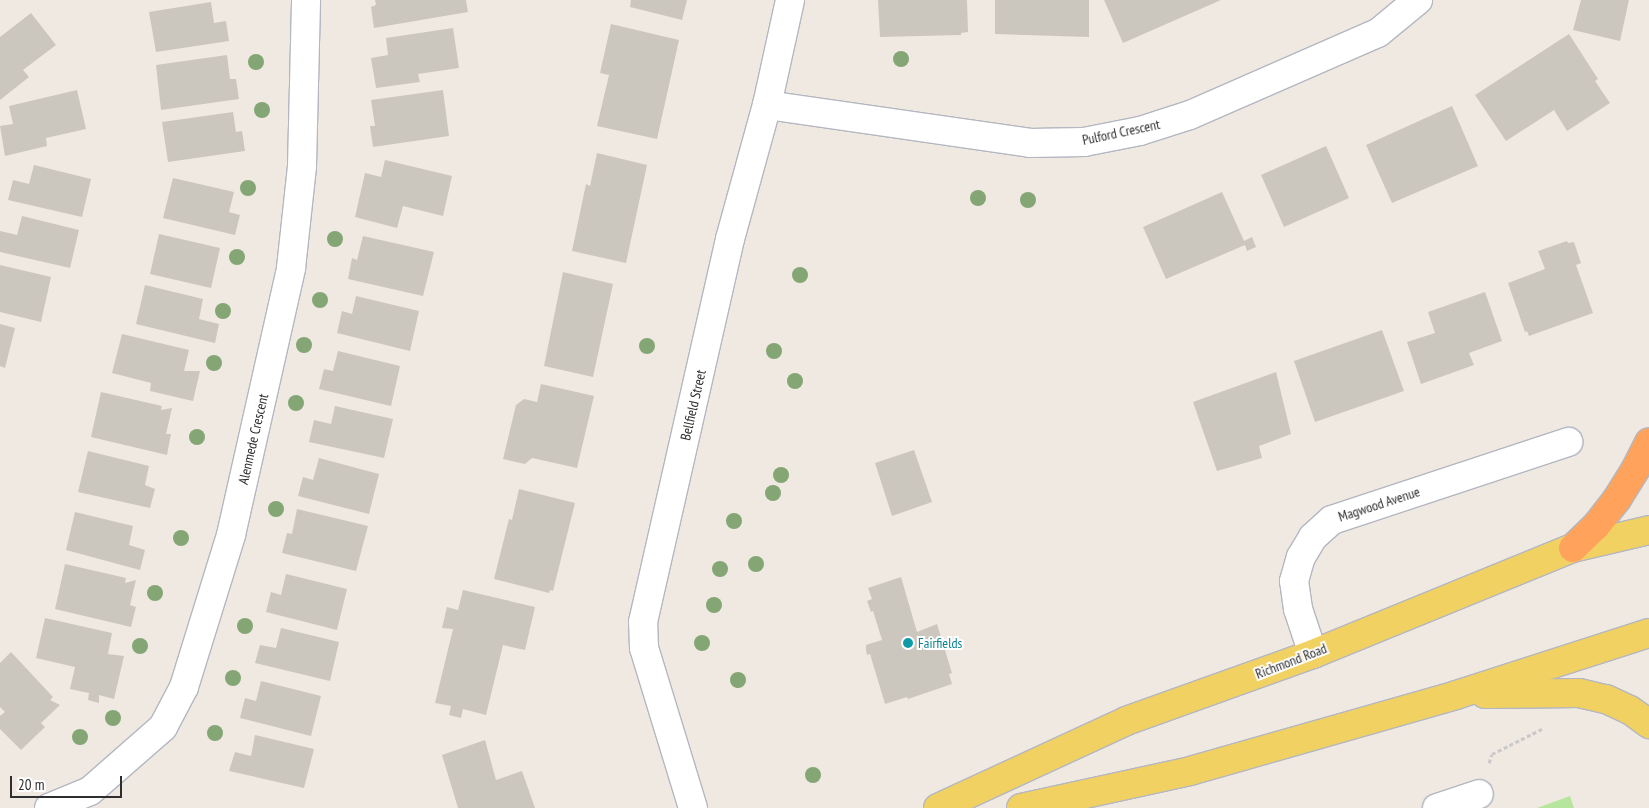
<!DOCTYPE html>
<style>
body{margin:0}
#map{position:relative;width:1649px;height:808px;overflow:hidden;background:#efe9e1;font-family:"PT Sans Narrow",sans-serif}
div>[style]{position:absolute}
.green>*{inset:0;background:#b6e59e}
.building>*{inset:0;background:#cbc7bf}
.path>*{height:3px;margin-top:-1.5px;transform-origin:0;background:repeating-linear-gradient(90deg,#c9c9c9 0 4px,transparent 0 6.5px)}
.roads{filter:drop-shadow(1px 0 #b4b7c1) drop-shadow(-1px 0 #b4b7c1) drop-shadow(0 1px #b4b7c1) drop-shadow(0 -1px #b4b7c1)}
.minor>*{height:28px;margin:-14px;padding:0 14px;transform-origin:14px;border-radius:14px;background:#fff}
.major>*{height:28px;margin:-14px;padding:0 14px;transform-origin:14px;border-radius:14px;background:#f2d163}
.highway>*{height:28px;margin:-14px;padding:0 14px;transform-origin:14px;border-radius:14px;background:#ffa35c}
.trees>*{width:16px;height:16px;margin:-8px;border-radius:50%;background:#84a574}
.dots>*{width:14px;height:14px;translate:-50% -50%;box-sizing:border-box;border:2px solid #fff;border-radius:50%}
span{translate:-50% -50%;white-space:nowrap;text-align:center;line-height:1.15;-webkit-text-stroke:4px #fff;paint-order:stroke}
.street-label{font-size:14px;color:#2e2e2e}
.culture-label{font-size:14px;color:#0d838f}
.left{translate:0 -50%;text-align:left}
.scale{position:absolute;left:10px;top:776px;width:112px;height:22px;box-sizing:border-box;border:2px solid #2e2e2e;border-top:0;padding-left:6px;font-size:15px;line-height:18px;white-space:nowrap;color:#2e2e2e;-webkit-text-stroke:4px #fff;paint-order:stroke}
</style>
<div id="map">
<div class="green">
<i style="clip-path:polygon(1570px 796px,1574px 808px,1537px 808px)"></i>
</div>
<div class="building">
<i style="clip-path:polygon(375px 0,466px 0,468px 12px,374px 28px,371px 7px,376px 5px)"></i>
<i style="clip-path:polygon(631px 0,687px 0,682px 20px,630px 7px)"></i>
<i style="clip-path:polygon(878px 0,967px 0,968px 32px,961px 33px,961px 35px,880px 37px)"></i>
<i style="clip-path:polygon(995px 0,1089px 0,1089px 37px,995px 34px)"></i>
<i style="clip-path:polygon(1104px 0,1221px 0,1123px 43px)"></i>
<i style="clip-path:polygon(1581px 0,1629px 0,1620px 41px,1573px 30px)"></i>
<i style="clip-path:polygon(211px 2px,214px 23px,226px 21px,229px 41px,156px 52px,149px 12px)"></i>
<i style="clip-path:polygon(31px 13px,56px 45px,23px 70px,29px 77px,0 100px,0 37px)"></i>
<i style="clip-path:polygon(611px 24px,679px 40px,657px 139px,597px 126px,609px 75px,600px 73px)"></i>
<i style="clip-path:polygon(453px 28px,459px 68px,418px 74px,420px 82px,376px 88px,371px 58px,388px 55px,386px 38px)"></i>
<i style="clip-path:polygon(1569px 34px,1598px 79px,1595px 81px,1610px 103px,1567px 131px,1554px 110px,1506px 141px,1475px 95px)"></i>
<i style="clip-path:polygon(227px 55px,230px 79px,236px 79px,239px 99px,161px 110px,156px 65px)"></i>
<i style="clip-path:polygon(77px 90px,86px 129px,46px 138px,47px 146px,5px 156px,0 126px,13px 124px,9px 106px)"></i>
<i style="clip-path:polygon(443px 90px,449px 136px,373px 147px,370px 126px,375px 126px,371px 100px)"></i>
<i style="clip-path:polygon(1452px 106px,1478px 166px,1392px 203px,1366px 145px)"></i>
<i style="clip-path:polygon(233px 112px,236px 132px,242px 131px,245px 151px,168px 162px,162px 122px)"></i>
<i style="clip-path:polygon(1326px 146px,1349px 198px,1284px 227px,1261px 175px)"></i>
<i style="clip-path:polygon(597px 153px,647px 165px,626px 263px,572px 251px,586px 184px,590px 186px)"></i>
<i style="clip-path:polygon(385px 160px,452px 176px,443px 216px,403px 206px,397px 228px,355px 217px,365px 173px,381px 177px)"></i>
<i style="clip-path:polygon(34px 165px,91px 179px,82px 217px,8px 200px,13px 180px,29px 184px)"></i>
<i style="clip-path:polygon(173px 178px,234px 192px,229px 212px,240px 215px,235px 235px,163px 218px)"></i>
<i style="clip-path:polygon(1222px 192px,1244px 241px,1252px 237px,1256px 247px,1247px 251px,1245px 245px,1166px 279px,1143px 227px)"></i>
<i style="clip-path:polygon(22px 216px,79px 230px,70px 268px,0 252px,0 231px,17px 235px)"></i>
<i style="clip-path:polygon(159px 234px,220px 248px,211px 288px,150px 274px)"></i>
<i style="clip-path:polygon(363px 236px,434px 252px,423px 296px,348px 279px,352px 258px,357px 260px)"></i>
<i style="clip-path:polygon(1567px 241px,1568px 243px,1574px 242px,1581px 263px,1576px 265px,1593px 313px,1529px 336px,1527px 331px,1525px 332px,1508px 283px,1545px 269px,1538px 251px)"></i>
<i style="clip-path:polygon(0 265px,51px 277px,41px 322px,0 312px)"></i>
<i style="clip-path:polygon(563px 272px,613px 284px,593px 377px,544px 366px)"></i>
<i style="clip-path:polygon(145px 285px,203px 299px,199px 319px,219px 324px,215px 343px,136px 324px)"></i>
<i style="clip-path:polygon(1485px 292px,1502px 341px,1469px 353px,1474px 365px,1421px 384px,1407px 342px,1435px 333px,1428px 312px)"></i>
<i style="clip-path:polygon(356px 296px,419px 311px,410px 351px,337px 333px,342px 311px,352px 314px)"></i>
<i style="clip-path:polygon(0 324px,15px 328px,5px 368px,0 366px)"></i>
<i style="clip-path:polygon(1382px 330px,1404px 391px,1315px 422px,1294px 361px)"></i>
<i style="clip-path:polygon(122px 334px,189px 350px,184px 371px,200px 371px,193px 401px,150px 391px,151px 383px,112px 373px)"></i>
<i style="clip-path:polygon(338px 351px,400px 366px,391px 406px,319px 389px,324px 369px,333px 371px)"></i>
<i style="clip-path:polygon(1276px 372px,1291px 434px,1259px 446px,1262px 458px,1217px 471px,1193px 402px)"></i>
<i style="clip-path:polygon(541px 384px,594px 396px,577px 468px,532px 458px,525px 464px,503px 459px,516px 405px,524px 399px,537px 402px)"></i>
<i style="clip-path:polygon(101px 392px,162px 406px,161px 410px,172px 408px,166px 434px,171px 434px,167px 455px,91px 437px)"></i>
<i style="clip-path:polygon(335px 406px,393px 419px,384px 458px,309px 442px,314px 420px,331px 424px)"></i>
<i style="clip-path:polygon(914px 450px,932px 502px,892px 516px,875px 463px)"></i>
<i style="clip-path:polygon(88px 451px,149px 466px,145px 485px,155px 489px,150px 508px,78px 492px)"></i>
<i style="clip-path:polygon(319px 458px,379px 474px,369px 514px,298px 496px,303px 477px,313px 480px)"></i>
<i style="clip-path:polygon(519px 489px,575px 503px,553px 591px,550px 590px,549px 593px,494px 579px,509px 519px,512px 520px)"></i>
<i style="clip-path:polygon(297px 509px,368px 526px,356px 571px,282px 553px,287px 533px,292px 534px)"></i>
<i style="clip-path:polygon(75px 512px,133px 526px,129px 545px,145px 550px,140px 570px,66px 550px)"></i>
<i style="clip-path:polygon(65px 564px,126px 578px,125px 583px,136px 580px,130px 605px,136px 607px,131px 627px,55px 609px)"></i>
<i style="clip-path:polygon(286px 574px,347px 589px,337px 630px,266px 612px,271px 592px,281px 595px)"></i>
<i style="clip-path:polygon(901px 577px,917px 632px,937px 624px,952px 673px,949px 674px,952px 684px,908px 699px,907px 697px,885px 704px,870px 654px,867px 655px,866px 650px,866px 645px,882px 640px,873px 611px,871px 612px,867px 601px,872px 599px,868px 588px)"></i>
<i style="clip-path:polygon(463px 590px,535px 607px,525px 650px,503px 645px,486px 715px,463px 709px,461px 718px,449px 715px,451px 706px,435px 703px,453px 629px,442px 628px,447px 607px,458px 610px)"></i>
<i style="clip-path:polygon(45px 618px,112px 633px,108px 654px,124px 656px,114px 699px,99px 695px,99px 703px,88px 700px,89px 693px,70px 689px,75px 667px,36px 658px)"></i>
<i style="clip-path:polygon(281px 628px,339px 642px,330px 681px,255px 663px,260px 645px,276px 648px)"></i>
<i style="clip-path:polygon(11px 652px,53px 697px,50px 700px,60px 705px,41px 723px,45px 727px,21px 750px,0 729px,0 716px,5px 712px,0 707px,0 663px)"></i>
<i style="clip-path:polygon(261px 681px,321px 696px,311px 736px,240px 718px,245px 698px,256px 701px)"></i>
<i style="clip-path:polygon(255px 735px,314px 749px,304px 788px,229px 771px,235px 752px,251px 756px)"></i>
<i style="clip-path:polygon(485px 740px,496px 780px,522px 771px,535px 808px,458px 808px,442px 755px)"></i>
</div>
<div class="path">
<i style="left:1489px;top:763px;width:9px;rotate:-72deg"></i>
<i style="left:1492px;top:754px;width:56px;rotate:-26.6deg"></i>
</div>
<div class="roads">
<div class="minor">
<i style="left:767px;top:105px;width:266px;rotate:8.2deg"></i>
<i style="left:1030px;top:143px;width:54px;rotate:-1.1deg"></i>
<i style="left:1084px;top:142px;width:57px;rotate:-11.1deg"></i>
<i style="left:1140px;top:131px;width:52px;rotate:-17.7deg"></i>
<i style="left:1190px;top:115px;width:205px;rotate:-23.6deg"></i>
<i style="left:1378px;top:33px;width:52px;rotate:-39.5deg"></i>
<i style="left:1313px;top:654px;width:47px;rotate:-108.4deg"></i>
<i style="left:1298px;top:609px;width:28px;rotate:-98deg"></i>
<i style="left:1294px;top:581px;width:25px;rotate:-74deg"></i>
<i style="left:1301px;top:557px;width:23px;rotate:-59deg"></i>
<i style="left:1313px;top:537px;width:25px;rotate:-42deg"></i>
<i style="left:1332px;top:520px;width:249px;rotate:-18.3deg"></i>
<i style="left:49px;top:808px;width:44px;rotate:-22.5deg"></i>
<i style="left:90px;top:791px;width:97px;rotate:-41.2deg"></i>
<i style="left:163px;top:727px;width:45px;rotate:-62.3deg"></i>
<i style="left:184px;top:687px;width:159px;rotate:-72.8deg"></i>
<i style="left:231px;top:535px;width:274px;rotate:-77.3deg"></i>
<i style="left:291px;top:268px;width:103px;rotate:-83.8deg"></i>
<i style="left:302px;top:166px;width:166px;rotate:-88.6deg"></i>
<i style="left:693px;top:808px;width:167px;rotate:-107deg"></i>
<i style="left:644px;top:648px;width:26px;rotate:-92deg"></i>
<i style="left:643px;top:622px;width:393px;rotate:-77.2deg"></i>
<i style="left:730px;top:239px;width:139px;rotate:-74.6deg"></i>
<i style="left:767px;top:105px;width:107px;rotate:-77.6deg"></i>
<i style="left:1437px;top:808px;width:44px;rotate:-18.4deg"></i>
</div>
<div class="major">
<i style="left:1485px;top:694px;width:94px;rotate:-0.6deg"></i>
<i style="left:1579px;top:693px;width:28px;rotate:13deg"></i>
<i style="left:1606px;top:699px;width:26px;rotate:25deg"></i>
<i style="left:1630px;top:710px;width:24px;rotate:36deg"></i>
<i style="left:938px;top:808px;width:207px;rotate:-24.8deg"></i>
<i style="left:1126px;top:721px;width:199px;rotate:-19.7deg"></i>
<i style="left:1313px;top:654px;width:281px;rotate:-22.2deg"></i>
<i style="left:1573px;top:548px;width:78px;rotate:-13.3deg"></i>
<i style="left:1021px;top:808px;width:173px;rotate:-12.3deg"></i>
<i style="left:1190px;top:771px;width:277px;rotate:-15.9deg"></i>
<i style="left:1456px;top:695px;width:203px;rotate:-17.8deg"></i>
</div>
<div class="highway">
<i style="left:1573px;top:548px;width:32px;rotate:-44deg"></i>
<i style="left:1596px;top:526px;width:34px;rotate:-52deg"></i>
<i style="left:1617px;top:499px;width:34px;rotate:-58deg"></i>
<i style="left:1635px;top:470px;width:31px;rotate:-63deg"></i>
</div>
</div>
<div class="trees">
<i style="left:901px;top:59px"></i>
<i style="left:256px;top:62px"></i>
<i style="left:262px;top:110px"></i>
<i style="left:248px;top:188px"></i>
<i style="left:978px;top:198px"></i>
<i style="left:1028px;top:200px"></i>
<i style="left:335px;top:239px"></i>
<i style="left:237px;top:257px"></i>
<i style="left:800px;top:275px"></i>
<i style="left:320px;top:300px"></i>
<i style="left:223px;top:311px"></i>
<i style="left:304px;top:345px"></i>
<i style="left:647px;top:346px"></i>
<i style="left:774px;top:351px"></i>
<i style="left:214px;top:363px"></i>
<i style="left:795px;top:381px"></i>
<i style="left:296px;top:403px"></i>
<i style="left:197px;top:437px"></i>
<i style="left:781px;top:475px"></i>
<i style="left:773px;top:493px"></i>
<i style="left:276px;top:509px"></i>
<i style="left:734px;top:521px"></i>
<i style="left:181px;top:538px"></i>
<i style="left:756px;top:564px"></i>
<i style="left:720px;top:569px"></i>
<i style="left:155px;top:593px"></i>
<i style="left:714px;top:605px"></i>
<i style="left:245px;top:626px"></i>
<i style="left:702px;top:643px"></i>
<i style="left:140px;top:646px"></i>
<i style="left:233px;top:678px"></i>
<i style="left:738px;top:680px"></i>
<i style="left:113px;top:718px"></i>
<i style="left:215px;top:733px"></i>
<i style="left:80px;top:737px"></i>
<i style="left:813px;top:775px"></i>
</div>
<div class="dots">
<i style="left:908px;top:643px;background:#0f9aa8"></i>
</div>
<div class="street-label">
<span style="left:1121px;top:132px;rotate:-12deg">Pulford Crescent</span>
<span style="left:693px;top:405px;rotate:-77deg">Bellfield Street</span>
<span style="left:253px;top:439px;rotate:-77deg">Alenmede Crescent</span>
<span style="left:1379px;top:504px;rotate:-18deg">Magwood Avenue</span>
<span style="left:1291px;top:661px;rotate:-21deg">Richmond Road</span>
</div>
<div class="culture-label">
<span class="left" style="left:918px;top:643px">Fairfields</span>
</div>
<div class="scale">20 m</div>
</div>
